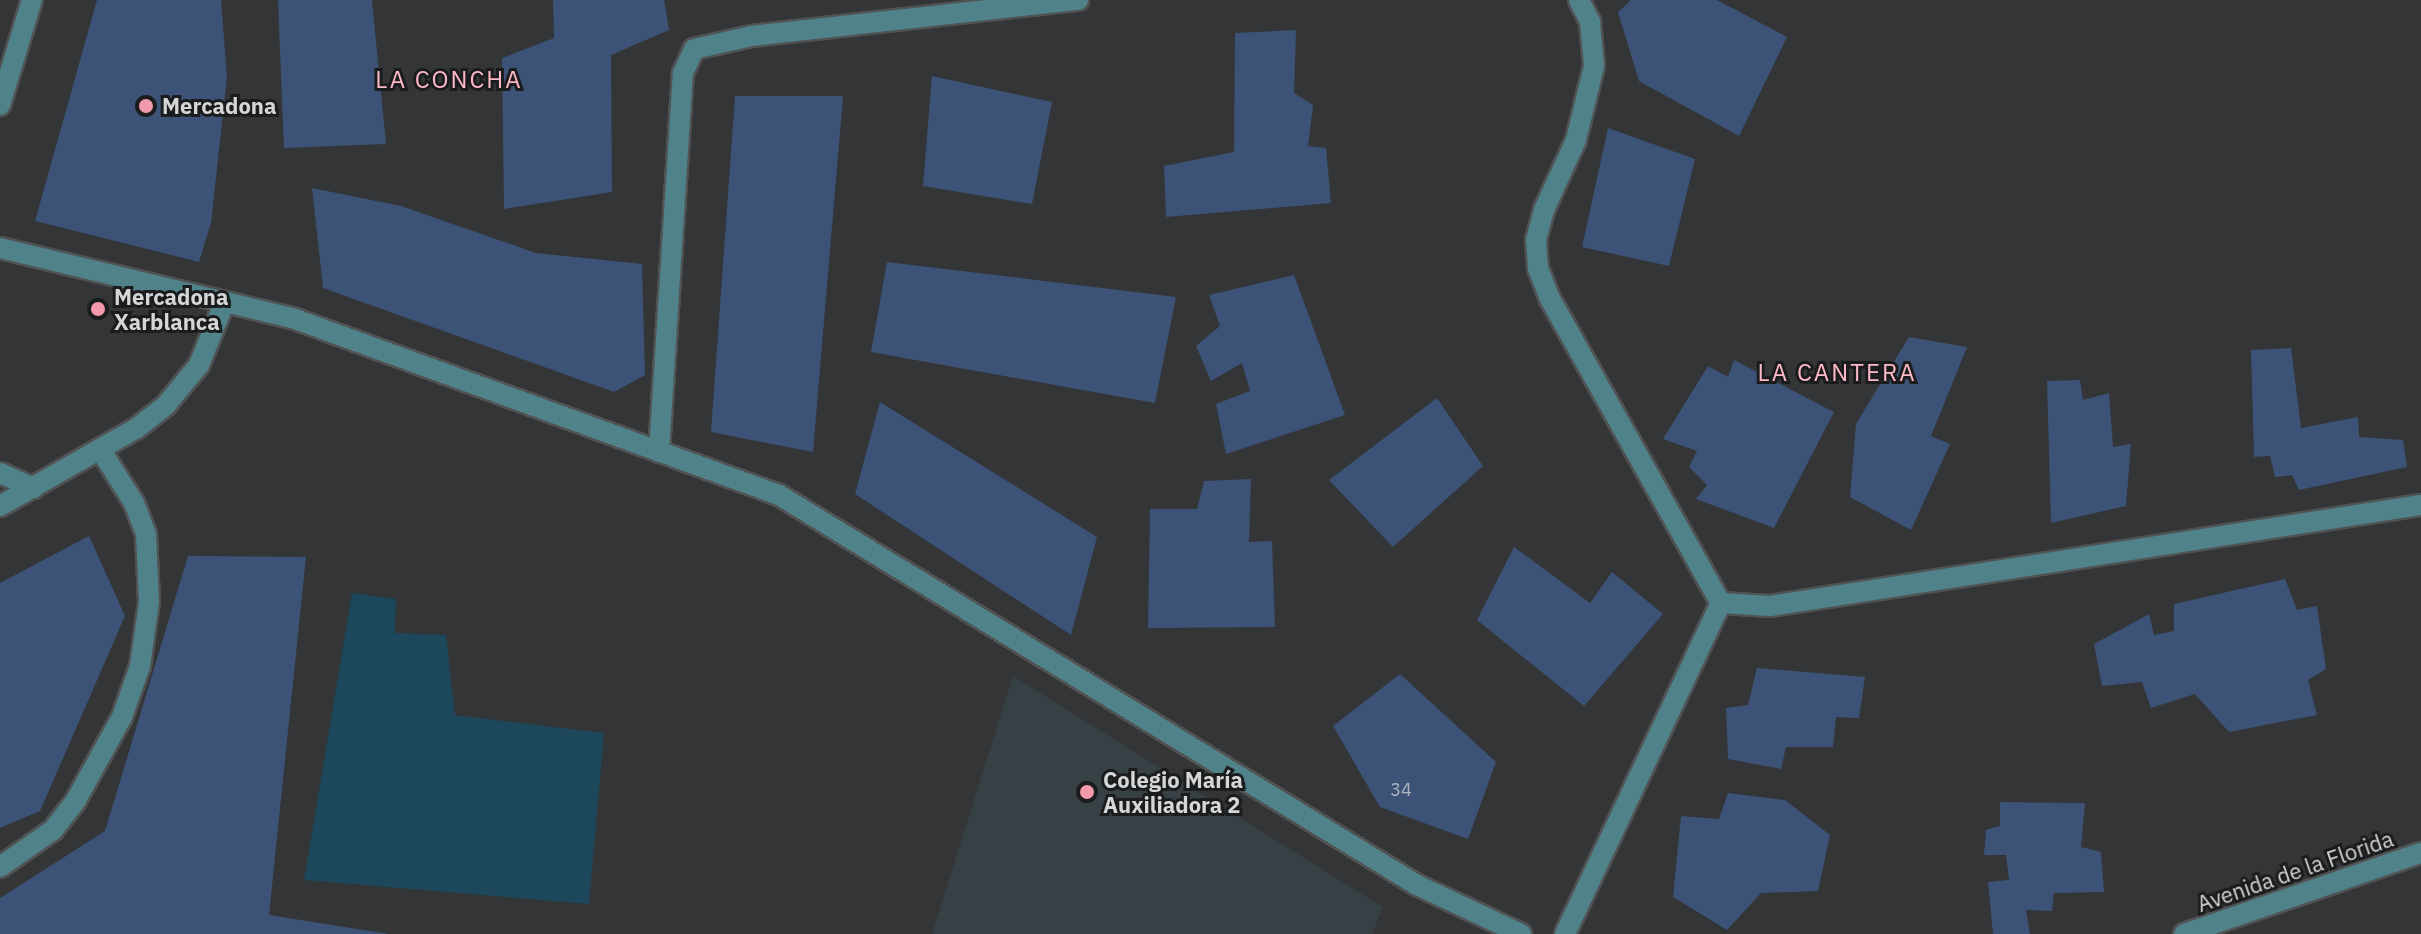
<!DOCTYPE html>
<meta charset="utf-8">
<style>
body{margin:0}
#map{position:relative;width:2421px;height:934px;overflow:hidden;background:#333537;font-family:"IBM Plex Sans",sans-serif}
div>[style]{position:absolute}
.built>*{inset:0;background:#374045}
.green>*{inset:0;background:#1d475b}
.building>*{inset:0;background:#3c5377}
.roads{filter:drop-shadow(2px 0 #505254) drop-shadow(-2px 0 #505254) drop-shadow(0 2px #505254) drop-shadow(0 -2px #505254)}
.minor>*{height:20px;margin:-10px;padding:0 10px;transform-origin:10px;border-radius:10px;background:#4f8389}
.dots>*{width:22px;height:22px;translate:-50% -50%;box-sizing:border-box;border:4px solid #1b1c1d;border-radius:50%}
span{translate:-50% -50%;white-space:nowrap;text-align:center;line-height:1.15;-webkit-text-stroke:6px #1b1c1d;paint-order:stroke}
.number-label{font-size:18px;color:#aeb5bf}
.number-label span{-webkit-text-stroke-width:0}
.poi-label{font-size:22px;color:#d4d6d7;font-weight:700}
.left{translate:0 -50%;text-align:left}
.street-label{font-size:22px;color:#d4d6d7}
.neighbourhood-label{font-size:24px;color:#fdb9c6;letter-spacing:2px}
</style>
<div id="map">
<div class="built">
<i style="clip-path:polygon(1013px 676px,1383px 907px,1372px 934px,932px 934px)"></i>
</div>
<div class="green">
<i style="clip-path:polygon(352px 593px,396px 599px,395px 633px,446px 635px,455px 715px,604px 733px,589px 904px,304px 880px)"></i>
</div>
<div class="building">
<i style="clip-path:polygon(97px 0,221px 0,227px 77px,211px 223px,199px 262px,35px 221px)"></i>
<i style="clip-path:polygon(278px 0,372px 0,386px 144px,284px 148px)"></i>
<i style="clip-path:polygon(553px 0,664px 0,669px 30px,611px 55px,612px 192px,504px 209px,502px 58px,554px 38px)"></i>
<i style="clip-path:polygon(1631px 0,1717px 0,1787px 37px,1739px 136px,1639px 81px,1618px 12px)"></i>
<i style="clip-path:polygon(1296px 30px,1294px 93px,1313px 105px,1308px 146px,1326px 148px,1331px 203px,1166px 217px,1164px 166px,1234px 152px,1235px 33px)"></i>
<i style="clip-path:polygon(932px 76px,1052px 102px,1032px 204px,923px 186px)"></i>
<i style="clip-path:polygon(735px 96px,843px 96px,813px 452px,711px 432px)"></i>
<i style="clip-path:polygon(1608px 128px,1695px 159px,1669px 266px,1582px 247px)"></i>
<i style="clip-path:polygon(312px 188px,401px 206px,536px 253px,642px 264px,645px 375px,614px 392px,323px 288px)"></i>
<i style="clip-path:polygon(887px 262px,1176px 297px,1155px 403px,871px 352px)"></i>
<i style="clip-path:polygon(1294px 275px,1345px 415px,1226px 454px,1216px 404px,1250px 391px,1242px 363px,1211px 381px,1196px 346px,1220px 326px,1209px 295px)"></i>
<i style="clip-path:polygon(1909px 337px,1967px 347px,1931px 436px,1950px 444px,1911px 530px,1850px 497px,1856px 424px)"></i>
<i style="clip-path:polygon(2291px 348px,2301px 428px,2358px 417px,2359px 437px,2403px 440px,2407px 467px,2299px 490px,2292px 475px,2275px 477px,2270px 456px,2254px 457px,2251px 350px)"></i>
<i style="clip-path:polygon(1734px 360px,1834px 412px,1774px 528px,1696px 499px,1707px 485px,1689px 467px,1697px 451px,1663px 439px,1708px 366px,1728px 377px)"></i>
<i style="clip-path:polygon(2080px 380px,2083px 400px,2109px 393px,2113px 447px,2131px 444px,2126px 506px,2051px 523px,2047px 381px)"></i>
<i style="clip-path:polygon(1437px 398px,1483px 466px,1393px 547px,1329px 480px)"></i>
<i style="clip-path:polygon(880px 402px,1097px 537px,1071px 635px,855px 494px)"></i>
<i style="clip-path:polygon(1251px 479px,1249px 542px,1272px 541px,1275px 627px,1148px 628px,1150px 509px,1197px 509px,1204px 481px)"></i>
<i style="clip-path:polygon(89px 536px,125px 616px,40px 811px,0 828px,0 583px)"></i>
<i style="clip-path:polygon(1514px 547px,1590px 603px,1612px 572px,1663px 614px,1584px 706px,1477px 620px)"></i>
<i style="clip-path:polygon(188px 556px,306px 557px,269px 915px,389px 934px,0 934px,0 898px,105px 831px)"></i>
<i style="clip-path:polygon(2285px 579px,2297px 610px,2317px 606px,2326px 669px,2308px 680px,2317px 715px,2229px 732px,2195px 694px,2151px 708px,2142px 682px,2102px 686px,2094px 644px,2149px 614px,2154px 635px,2174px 631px,2174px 604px)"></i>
<i style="clip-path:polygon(1757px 668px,1865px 677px,1859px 718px,1836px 717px,1833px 747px,1786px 747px,1781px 769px,1728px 759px,1726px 708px,1748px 705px)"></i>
<i style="clip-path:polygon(1400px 674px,1496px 762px,1468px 839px,1380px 807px,1333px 726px)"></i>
<i style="clip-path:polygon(1728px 793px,1785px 800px,1830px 835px,1818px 891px,1761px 893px,1727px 930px,1673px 897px,1681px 816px,1719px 819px)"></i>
<i style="clip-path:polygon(2000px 802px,2085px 803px,2081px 847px,2101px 852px,2104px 892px,2054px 893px,2052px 911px,2026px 910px,2030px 934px,1993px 934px,1988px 882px,2009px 880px,2006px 855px,1984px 855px,1986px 830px,2000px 826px)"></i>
</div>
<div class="roads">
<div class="minor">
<i style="left:1579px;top:0;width:25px;rotate:63deg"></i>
<i style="left:1590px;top:22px;width:44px;rotate:84.8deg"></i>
<i style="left:1594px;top:66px;width:76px;rotate:103.7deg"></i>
<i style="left:1576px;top:140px;width:77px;rotate:114.6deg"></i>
<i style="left:1544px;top:210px;width:31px;rotate:105deg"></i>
<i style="left:1536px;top:240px;width:28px;rotate:86deg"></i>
<i style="left:1538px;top:268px;width:31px;rotate:69deg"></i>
<i style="left:1549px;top:297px;width:351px;rotate:60.7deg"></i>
<i style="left:0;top:105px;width:110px;rotate:-73.1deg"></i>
<i style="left:0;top:248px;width:303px;rotate:13.5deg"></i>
<i style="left:295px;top:319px;width:515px;rotate:19.98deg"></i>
<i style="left:779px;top:495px;width:748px;rotate:31.44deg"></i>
<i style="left:1417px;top:885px;width:115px;rotate:25.2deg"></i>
<i style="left:659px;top:452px;width:380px;rotate:-86.4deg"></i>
<i style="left:683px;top:73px;width:26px;rotate:-65deg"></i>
<i style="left:694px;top:49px;width:58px;rotate:-12.8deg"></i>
<i style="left:751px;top:36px;width:329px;rotate:-6.3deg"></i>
<i style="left:0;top:473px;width:37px;rotate:24deg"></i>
<i style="left:0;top:506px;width:158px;rotate:-29.7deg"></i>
<i style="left:137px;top:428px;width:37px;rotate:-38deg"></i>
<i style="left:166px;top:405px;width:52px;rotate:-50.5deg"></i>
<i style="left:199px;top:365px;width:64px;rotate:-67.9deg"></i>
<i style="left:0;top:867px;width:65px;rotate:-34.9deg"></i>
<i style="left:53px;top:830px;width:36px;rotate:-52deg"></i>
<i style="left:75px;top:802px;width:97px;rotate:-61.1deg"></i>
<i style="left:122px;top:717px;width:54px;rotate:-70.6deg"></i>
<i style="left:140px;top:666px;width:65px;rotate:-82deg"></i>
<i style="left:149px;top:602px;width:68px;rotate:-92.5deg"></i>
<i style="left:146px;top:534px;width:33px;rotate:-111deg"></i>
<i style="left:134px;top:503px;width:64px;rotate:-122.2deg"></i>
<i style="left:1565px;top:934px;width:366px;rotate:-64.8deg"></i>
<i style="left:1721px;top:603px;width:49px;rotate:3.5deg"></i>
<i style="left:1770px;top:606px;width:659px;rotate:-8.82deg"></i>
<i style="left:2184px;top:934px;width:250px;rotate:-18.9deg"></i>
</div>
</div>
<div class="dots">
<i style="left:146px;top:106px;background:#f29aac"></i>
<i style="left:98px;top:309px;background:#f29aac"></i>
<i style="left:1087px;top:792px;background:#f29aac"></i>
</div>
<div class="number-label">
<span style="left:1401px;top:790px">34</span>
</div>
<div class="poi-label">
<span class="left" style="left:162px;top:106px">Mercadona</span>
<span class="left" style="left:114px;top:309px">Mercadona<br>Xarblanca</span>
<span class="left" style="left:1103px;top:792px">Colegio María<br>Auxiliadora 2</span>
</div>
<div class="street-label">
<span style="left:2295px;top:871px;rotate:-19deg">Avenida de la Florida</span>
</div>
<div class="neighbourhood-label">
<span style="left:449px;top:80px">LA CONCHA</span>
<span style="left:1837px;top:373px">LA CANTERA</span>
</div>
</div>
